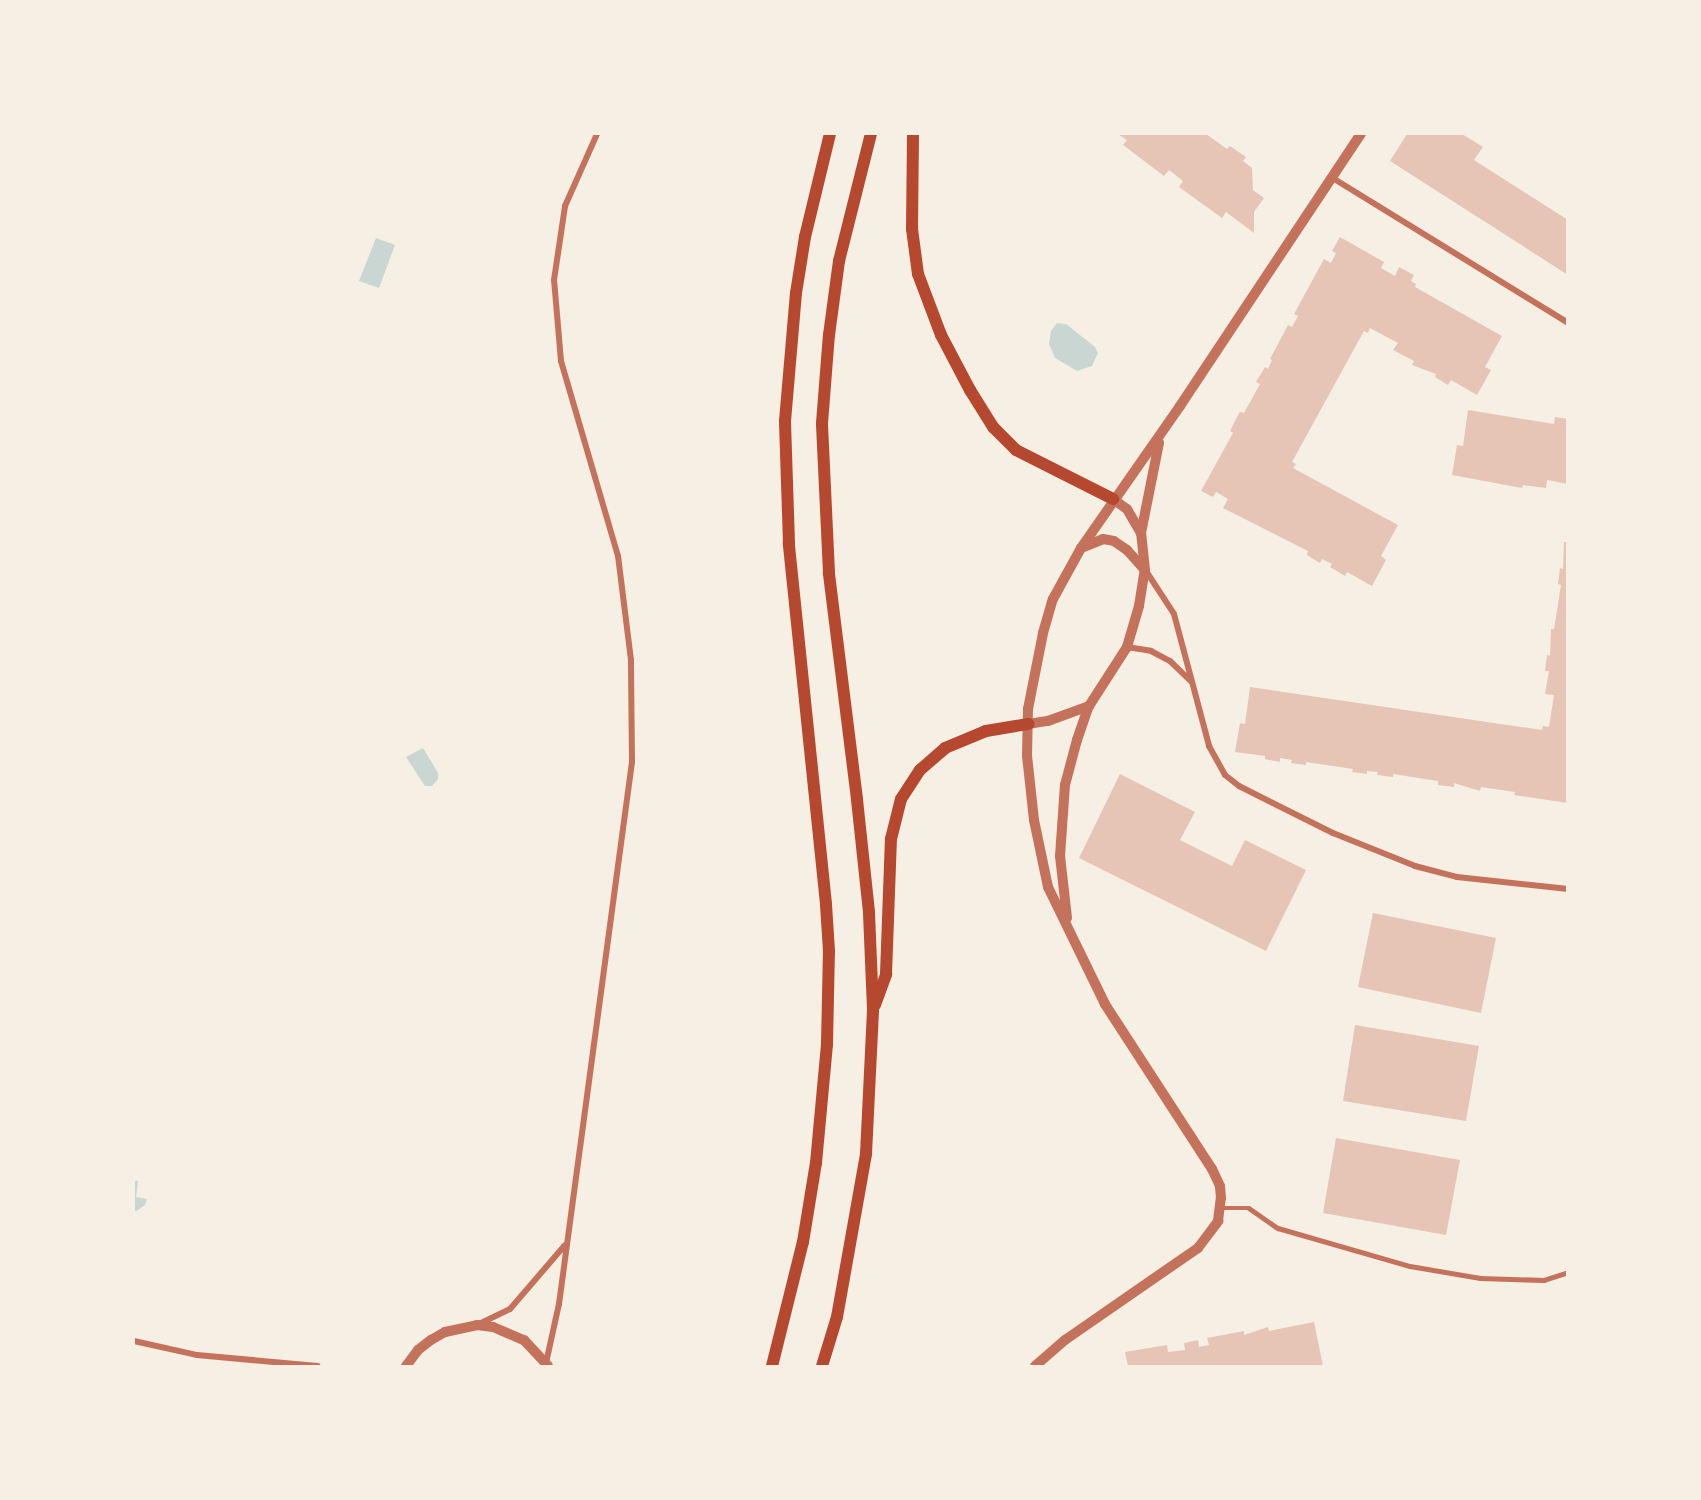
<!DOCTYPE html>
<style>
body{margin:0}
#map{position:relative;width:1701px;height:1500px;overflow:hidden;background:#f6efe4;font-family:Arial,sans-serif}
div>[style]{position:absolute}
.water>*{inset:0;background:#c9d6d2}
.building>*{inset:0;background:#e6c5b7}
.service>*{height:4.5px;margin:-2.25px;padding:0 2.25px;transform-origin:2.25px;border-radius:2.25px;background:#c5725c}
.minor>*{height:6px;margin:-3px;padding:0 3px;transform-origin:3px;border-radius:3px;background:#c5725c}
.tertiary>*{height:10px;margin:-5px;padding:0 5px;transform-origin:5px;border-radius:5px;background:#c5725c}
.secondary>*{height:12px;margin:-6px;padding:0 6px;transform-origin:6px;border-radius:6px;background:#b5482f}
span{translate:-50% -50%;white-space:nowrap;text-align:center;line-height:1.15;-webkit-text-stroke:5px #f6efe4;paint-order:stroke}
.frame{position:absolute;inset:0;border:135px solid #f6efe4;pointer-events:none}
</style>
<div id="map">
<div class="water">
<i style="clip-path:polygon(376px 238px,395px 245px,379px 288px,359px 281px)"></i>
<i style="clip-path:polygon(1057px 323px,1066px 324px,1095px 347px,1098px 353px,1092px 366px,1077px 371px,1055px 358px,1049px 344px,1051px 331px)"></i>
<i style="clip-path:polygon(423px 748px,438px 773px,438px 779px,432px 786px,425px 786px,406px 757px)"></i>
<i style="clip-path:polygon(134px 1181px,138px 1181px,136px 1197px,147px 1199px,145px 1205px,136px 1211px,134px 1211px)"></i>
</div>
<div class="building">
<i style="clip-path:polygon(1118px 134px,1206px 134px,1227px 149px,1230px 146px,1246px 157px,1243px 161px,1252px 168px,1253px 190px,1264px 198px,1254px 212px,1254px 233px,1226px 212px,1222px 218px,1179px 187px,1183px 181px,1169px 170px,1164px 176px,1123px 145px,1127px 140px)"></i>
<i style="clip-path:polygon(1407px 134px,1462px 134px,1483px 147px,1474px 160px,1568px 220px,1568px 275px,1390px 161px)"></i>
<i style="clip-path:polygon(1340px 237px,1384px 262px,1381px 268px,1395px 276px,1399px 267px,1414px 275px,1411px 281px,1416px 284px,1415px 287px,1502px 336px,1485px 367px,1491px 370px,1477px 395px,1451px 380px,1448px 385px,1435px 377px,1436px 374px,1412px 365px,1414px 361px,1393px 350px,1398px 343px,1370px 328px,1368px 333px,1364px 331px,1292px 462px,1296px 464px,1293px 468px,1398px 525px,1381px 556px,1386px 560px,1372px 586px,1347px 572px,1345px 576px,1330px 567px,1332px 564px,1322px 559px,1320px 563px,1307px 555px,1308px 551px,1223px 508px,1228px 499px,1216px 492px,1213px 497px,1201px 491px,1233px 433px,1230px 431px,1238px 415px,1240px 412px,1244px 413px,1260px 384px,1256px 382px,1265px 367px,1268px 369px,1272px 360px,1270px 359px,1288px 325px,1292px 327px,1298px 316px,1294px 314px,1324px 259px,1331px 263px,1336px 253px,1332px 251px)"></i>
<i style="clip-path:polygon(1468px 410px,1554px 424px,1555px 417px,1568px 419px,1568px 484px,1547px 480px,1546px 488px,1523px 485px,1522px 488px,1452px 475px,1457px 445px,1463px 446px)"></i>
<i style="clip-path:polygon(1564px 542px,1568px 542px,1568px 803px,1514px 795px,1515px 792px,1481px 787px,1480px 791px,1454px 783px,1454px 787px,1438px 785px,1438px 781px,1393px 774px,1393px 777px,1377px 775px,1378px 772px,1367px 771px,1367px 774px,1352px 772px,1353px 769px,1306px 762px,1306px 765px,1291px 763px,1292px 760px,1280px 758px,1280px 762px,1265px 759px,1265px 756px,1235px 752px,1240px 723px,1245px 724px,1250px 687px,1542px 730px,1543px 726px,1549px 727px,1554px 695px,1545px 694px,1549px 671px,1545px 671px,1547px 655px,1550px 656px,1551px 629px,1554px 629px,1561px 585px,1558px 584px,1560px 568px,1563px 569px)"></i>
<i style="clip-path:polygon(1120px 774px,1195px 812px,1180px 840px,1232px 866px,1245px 840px,1306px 870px,1266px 951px,1079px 858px)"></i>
<i style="clip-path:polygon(1373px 913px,1496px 938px,1481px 1013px,1358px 987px)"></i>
<i style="clip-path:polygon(1355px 1025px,1479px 1046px,1466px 1121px,1343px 1101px)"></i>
<i style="clip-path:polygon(1336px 1138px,1460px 1160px,1446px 1235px,1323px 1213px)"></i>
<i style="clip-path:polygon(1314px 1322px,1323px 1366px,1128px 1366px,1125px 1352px,1167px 1345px,1168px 1352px,1185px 1350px,1184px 1343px,1198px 1340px,1199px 1347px,1209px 1345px,1207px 1338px,1244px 1331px,1244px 1335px,1268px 1327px,1269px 1331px)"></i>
</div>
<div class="service">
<i style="left:1221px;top:1208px;width:28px"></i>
<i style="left:1249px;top:1208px;width:35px;rotate:35deg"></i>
<i style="left:1278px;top:1228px;width:137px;rotate:16.1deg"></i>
<i style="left:1410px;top:1266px;width:71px;rotate:9.7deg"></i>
<i style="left:1480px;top:1278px;width:64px;rotate:1.8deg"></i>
<i style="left:1544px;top:1280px;width:25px;rotate:-18deg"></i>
</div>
<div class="minor">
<i style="left:1331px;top:177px;width:278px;rotate:31.6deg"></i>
<i style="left:1146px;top:571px;width:51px;rotate:56.9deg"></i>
<i style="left:1174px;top:614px;width:137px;rotate:75.1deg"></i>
<i style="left:1209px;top:746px;width:33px;rotate:61deg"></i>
<i style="left:1225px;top:775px;width:18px;rotate:38deg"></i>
<i style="left:1239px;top:786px;width:105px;rotate:26.6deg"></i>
<i style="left:1333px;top:833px;width:88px;rotate:21.9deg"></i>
<i style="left:1415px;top:866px;width:43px;rotate:14.7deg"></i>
<i style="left:1457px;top:877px;width:112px;rotate:6.2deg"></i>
<i style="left:1127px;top:647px;width:24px;rotate:9deg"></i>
<i style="left:1151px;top:651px;width:21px;rotate:28deg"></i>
<i style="left:1170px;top:661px;width:30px;rotate:44deg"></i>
<i style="left:479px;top:1324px;width:34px;rotate:-26deg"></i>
<i style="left:510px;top:1309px;width:84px;rotate:-49.3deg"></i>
<i style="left:134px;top:1341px;width:65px;rotate:12.5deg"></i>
<i style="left:197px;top:1355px;width:121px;rotate:5.2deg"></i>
<i style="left:546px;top:1363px;width:60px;rotate:-77.6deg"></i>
<i style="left:559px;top:1304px;width:547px;rotate:-82.33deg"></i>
<i style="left:632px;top:762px;width:102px;rotate:-90.6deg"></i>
<i style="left:631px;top:660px;width:105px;rotate:-97.1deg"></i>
<i style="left:618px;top:556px;width:203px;rotate:-106.3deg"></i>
<i style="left:561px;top:361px;width:81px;rotate:-94.9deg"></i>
<i style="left:554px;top:280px;width:75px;rotate:-81.5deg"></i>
<i style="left:565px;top:206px;width:79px;rotate:-66deg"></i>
</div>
<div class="tertiary">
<i style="left:1113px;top:499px;width:17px;rotate:36deg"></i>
<i style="left:1127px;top:509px;width:28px;rotate:60deg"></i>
<i style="left:1081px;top:548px;width:24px;rotate:-22deg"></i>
<i style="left:1103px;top:539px;width:11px;rotate:10deg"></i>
<i style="left:1114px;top:541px;width:16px;rotate:35deg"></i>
<i style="left:1127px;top:550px;width:27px;rotate:48deg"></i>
<i style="left:1028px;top:724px;width:20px;rotate:-9deg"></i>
<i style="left:1048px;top:721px;width:44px;rotate:-20.1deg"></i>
<i style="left:1067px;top:918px;width:62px;rotate:-96.4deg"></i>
<i style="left:1060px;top:856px;width:71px;rotate:-86deg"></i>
<i style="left:1065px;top:785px;width:47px;rotate:-75.1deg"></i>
<i style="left:1077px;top:740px;width:36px;rotate:-71deg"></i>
<i style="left:1089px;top:706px;width:70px;rotate:-57.2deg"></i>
<i style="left:1127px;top:647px;width:43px;rotate:-73.7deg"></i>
<i style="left:1139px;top:606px;width:36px;rotate:-81deg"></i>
<i style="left:1145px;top:570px;width:37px;rotate:-96deg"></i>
<i style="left:1141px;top:533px;width:92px;rotate:-78.7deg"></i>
<i style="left:406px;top:1366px;width:20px;rotate:-53deg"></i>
<i style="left:418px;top:1350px;width:16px;rotate:-38deg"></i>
<i style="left:431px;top:1340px;width:16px;rotate:-30deg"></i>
<i style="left:445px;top:1332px;width:33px;rotate:-12deg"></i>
<i style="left:477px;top:1325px;width:16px;rotate:7deg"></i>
<i style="left:493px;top:1327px;width:34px;rotate:23deg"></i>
<i style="left:524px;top:1340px;width:35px;rotate:47deg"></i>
<i style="left:1035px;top:1366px;width:40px;rotate:-41deg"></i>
<i style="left:1065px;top:1340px;width:162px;rotate:-34.7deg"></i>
<i style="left:1198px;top:1248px;width:34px;rotate:-53deg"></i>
<i style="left:1218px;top:1221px;width:23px;rotate:-83deg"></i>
<i style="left:1221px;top:1198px;width:12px;rotate:-95deg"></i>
<i style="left:1220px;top:1186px;width:19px;rotate:-115deg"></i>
<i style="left:1212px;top:1169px;width:197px;rotate:-123deg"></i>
<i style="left:1105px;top:1004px;width:130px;rotate:-116deg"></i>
<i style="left:1048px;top:887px;width:68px;rotate:-101.8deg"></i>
<i style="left:1034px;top:820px;width:64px;rotate:-96.2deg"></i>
<i style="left:1027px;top:756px;width:47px;rotate:-88.8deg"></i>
<i style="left:1028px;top:709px;width:77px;rotate:-78.8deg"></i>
<i style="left:1043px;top:633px;width:35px;rotate:-74deg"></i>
<i style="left:1053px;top:599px;width:58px;rotate:-61.2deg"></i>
<i style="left:1081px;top:548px;width:173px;rotate:-55.1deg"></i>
<i style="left:1180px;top:406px;width:327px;rotate:-56.4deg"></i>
</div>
<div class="secondary">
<i style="left:913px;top:134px;width:95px;rotate:90.6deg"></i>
<i style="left:912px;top:229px;width:45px;rotate:82.4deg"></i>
<i style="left:918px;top:274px;width:65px;rotate:69.3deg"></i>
<i style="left:941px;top:335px;width:62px;rotate:62.2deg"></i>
<i style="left:970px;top:390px;width:44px;rotate:58.1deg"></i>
<i style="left:993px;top:427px;width:33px;rotate:45deg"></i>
<i style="left:1016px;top:450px;width:109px;rotate:26.8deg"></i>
<i style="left:875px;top:1005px;width:33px;rotate:-70deg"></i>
<i style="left:886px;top:974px;width:135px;rotate:-87.9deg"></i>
<i style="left:891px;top:839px;width:41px;rotate:-76deg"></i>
<i style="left:901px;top:799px;width:35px;rotate:-57deg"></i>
<i style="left:920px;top:770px;width:33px;rotate:-41deg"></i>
<i style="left:945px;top:748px;width:44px;rotate:-22.5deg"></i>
<i style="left:986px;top:731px;width:43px;rotate:-9.5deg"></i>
<i style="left:772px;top:1366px;width:128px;rotate:-76deg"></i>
<i style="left:803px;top:1242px;width:80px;rotate:-80.7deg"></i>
<i style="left:816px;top:1163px;width:120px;rotate:-84.7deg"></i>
<i style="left:827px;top:1044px;width:93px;rotate:-88.8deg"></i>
<i style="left:829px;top:951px;width:47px;rotate:-93.7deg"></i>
<i style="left:826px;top:904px;width:363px;rotate:-95.9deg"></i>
<i style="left:789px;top:543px;width:122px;rotate:-91.9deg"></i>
<i style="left:785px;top:421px;width:128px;rotate:-85.1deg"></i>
<i style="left:796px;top:293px;width:57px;rotate:-80.9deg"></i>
<i style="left:805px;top:237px;width:106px;rotate:-76.4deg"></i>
<i style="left:822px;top:1366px;width:51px;rotate:-73deg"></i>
<i style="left:837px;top:1317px;width:166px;rotate:-79.9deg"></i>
<i style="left:866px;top:1154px;width:145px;rotate:-87.2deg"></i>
<i style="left:873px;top:1009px;width:97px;rotate:-92.4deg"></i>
<i style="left:869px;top:912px;width:114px;rotate:-96.1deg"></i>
<i style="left:857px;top:799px;width:228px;rotate:-97.1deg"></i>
<i style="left:829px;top:573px;width:150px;rotate:-92.7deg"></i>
<i style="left:822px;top:423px;width:88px;rotate:-85.5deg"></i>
<i style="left:829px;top:335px;width:75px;rotate:-82.3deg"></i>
<i style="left:839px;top:261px;width:131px;rotate:-75.9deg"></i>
</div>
<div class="frame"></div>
</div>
